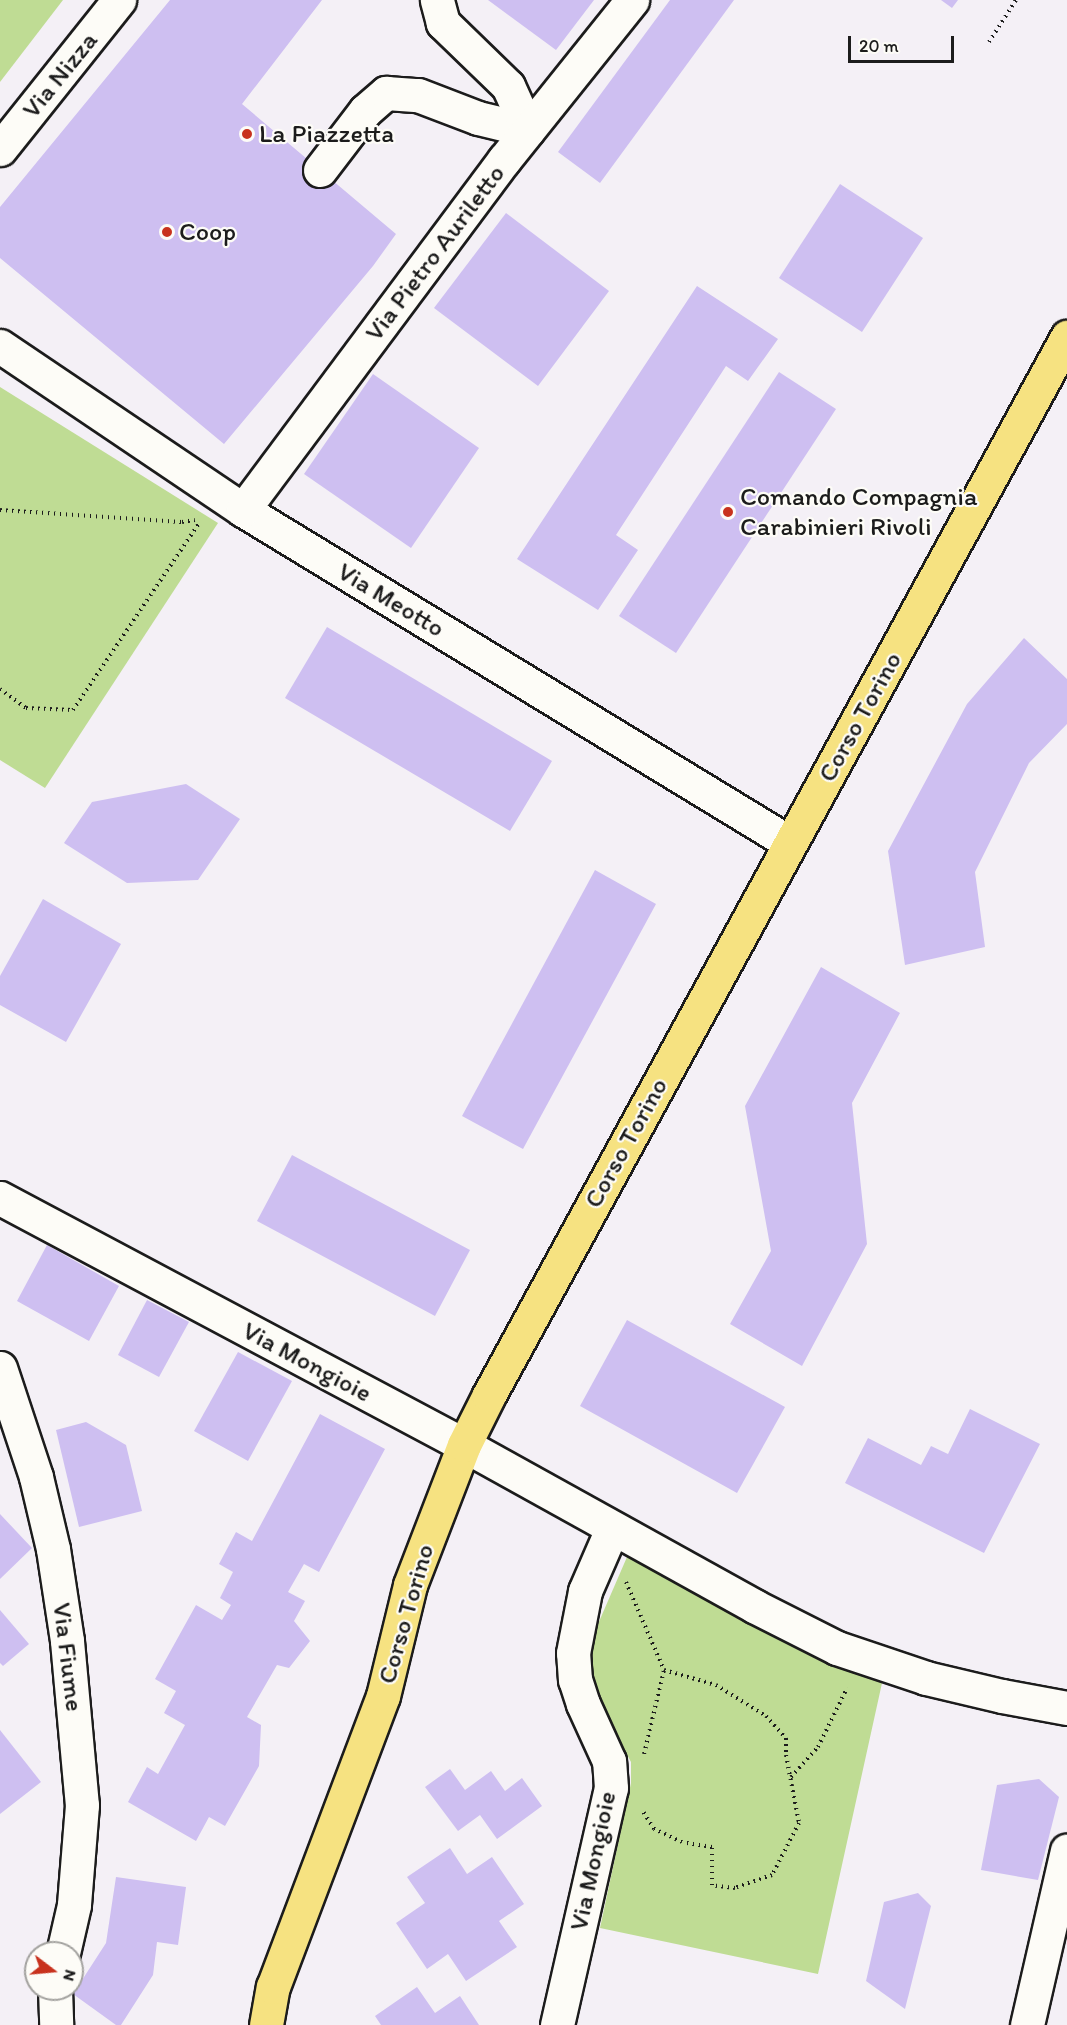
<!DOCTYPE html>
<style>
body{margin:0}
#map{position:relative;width:1067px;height:2025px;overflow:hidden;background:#f4f0f6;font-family:Itim,sans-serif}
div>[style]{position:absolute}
.green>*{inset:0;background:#bfdc94}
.building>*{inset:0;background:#cebff1}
.path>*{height:4px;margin-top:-2px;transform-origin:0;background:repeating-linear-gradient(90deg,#1c1c1c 0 1.5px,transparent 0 6px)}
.roads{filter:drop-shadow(2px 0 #1c1c1c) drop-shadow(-2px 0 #1c1c1c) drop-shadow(0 2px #1c1c1c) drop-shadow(0 -2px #1c1c1c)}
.minor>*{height:33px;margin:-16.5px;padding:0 16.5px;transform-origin:16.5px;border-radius:16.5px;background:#fdfcf7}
.major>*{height:33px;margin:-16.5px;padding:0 16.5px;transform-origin:16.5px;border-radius:16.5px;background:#f6e281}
.dots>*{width:16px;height:16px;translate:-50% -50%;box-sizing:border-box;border:3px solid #fdfcf7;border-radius:50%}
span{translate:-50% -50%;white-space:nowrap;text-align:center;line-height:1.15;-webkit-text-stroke:4.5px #fdfcf7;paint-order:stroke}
.street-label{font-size:26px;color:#1c1c1c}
.poi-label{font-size:26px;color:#1c1c1c}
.left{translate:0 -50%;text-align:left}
.north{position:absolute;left:24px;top:1941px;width:60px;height:60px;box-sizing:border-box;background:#fdfcf7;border:2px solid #a3a29f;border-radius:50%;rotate:106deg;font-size:16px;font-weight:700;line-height:24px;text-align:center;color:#1c1c1c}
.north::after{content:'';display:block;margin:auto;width:21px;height:27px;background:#c8321e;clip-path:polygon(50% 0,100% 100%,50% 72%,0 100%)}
.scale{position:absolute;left:848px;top:36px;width:106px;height:27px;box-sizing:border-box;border:3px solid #1c1c1c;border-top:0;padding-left:8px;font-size:18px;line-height:21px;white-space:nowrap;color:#1c1c1c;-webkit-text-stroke:4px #fdfcf7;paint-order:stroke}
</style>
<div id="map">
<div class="green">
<i style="clip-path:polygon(0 0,63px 0,0 82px)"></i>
<i style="clip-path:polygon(0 387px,218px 523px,45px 788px,0 760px)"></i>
<i style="clip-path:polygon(627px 1557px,832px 1664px,882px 1683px,818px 1974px,600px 1928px,631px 1783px,631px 1762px,601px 1706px,592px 1680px,591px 1650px,598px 1624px)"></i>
</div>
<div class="building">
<i style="clip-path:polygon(170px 0,322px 0,242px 104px,396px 234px,373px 266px,224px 444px,0 258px,0 207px)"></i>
<i style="clip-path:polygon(488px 0,594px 0,556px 50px)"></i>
<i style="clip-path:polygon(670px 0,734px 0,600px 183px,558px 152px)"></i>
<i style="clip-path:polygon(941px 0,958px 0,952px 8px)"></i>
<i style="clip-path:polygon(840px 184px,923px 238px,862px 332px,779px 278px)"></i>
<i style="clip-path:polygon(506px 213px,609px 291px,538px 386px,434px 308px)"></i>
<i style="clip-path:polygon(697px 286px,778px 339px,748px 381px,726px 366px,616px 535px,638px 550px,598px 610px,517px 559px)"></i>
<i style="clip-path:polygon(779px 372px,836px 409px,676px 653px,619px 616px)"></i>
<i style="clip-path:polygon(373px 374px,479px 448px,411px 548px,304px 474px)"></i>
<i style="clip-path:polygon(327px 627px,552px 761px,510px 831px,285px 698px)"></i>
<i style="clip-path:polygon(1024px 638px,1067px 679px,1067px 724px,1029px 763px,975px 872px,985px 947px,905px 965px,888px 851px,967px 704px)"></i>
<i style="clip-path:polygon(186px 784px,240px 819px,198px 880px,127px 883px,64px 843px,92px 802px)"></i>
<i style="clip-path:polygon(595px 870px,656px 904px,523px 1149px,462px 1116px)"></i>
<i style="clip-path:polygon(43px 899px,121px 944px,66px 1042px,0 1005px,0 976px)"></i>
<i style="clip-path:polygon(821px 967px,900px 1013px,852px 1103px,867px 1244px,802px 1366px,730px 1324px,771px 1251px,745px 1106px)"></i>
<i style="clip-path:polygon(292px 1155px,470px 1250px,435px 1316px,257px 1221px)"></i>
<i style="clip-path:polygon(47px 1245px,119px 1286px,89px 1341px,17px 1301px)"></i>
<i style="clip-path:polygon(147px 1300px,189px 1322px,159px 1377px,118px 1355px)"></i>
<i style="clip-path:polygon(627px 1320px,785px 1407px,737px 1493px,580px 1406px)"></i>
<i style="clip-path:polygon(238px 1352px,292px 1381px,248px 1461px,194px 1431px)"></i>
<i style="clip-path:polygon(970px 1409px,1040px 1444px,984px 1553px,845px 1483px,868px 1438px,921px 1465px,931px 1446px,948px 1454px)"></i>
<i style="clip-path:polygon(320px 1414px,385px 1449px,319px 1572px,304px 1564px,288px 1592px,305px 1601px,294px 1621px,310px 1641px,289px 1668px,277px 1665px,247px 1717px,261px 1725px,259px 1766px,225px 1826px,209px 1817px,196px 1841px,128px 1802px,147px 1767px,158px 1774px,185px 1725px,164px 1713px,176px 1691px,155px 1679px,196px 1605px,222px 1620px,231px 1605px,220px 1598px,233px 1572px,219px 1564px,236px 1532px,252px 1541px)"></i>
<i style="clip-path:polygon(86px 1422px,126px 1445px,142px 1511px,79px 1527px,56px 1430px)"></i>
<i style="clip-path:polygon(0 1514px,32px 1548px,0 1579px)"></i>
<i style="clip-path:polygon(0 1610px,29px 1644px,3px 1666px,0 1663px)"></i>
<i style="clip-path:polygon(0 1730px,41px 1782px,0 1814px)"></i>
<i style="clip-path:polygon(450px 1769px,465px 1790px,491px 1771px,505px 1791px,522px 1778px,542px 1806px,497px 1839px,480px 1815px,458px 1831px,425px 1787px)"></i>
<i style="clip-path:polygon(1039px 1779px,1059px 1797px,1038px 1880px,981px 1870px,997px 1785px)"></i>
<i style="clip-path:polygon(450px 1848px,467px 1874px,492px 1857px,524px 1904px,499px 1921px,517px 1947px,466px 1981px,448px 1954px,427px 1969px,396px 1923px,425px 1903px,407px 1877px)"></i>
<i style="clip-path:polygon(116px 1877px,186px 1887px,178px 1945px,157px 1942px,153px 1975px,121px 2025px,116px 2025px,73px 1994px,106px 1943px)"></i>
<i style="clip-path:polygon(918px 1893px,931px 1906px,905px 2009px,866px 1981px,884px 1902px)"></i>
<i style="clip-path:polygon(417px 1987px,435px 2013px,460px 1996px,479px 2025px,381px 2025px,375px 2016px)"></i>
</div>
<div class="path">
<i style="left:989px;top:42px;width:50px;rotate:-57.3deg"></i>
<i style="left:0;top:510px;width:182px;rotate:3.8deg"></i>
<i style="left:182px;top:522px;width:13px;rotate:-9deg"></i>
<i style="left:0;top:689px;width:32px;rotate:36deg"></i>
<i style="left:26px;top:708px;width:47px;rotate:2.4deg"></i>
<i style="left:73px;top:710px;width:227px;rotate:-56deg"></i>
<i style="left:626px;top:1582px;width:96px;rotate:66.6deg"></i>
<i style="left:664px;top:1670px;width:54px;rotate:16.1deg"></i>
<i style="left:716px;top:1685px;width:59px;rotate:31.8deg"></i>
<i style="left:766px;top:1716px;width:30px;rotate:48deg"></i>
<i style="left:786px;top:1738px;width:17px;rotate:90deg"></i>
<i style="left:786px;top:1755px;width:69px;rotate:79.2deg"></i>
<i style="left:799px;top:1823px;width:59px;rotate:117.4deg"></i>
<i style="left:772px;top:1875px;width:39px;rotate:161deg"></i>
<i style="left:735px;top:1888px;width:23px;rotate:-173deg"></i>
<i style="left:712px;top:1885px;width:38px;rotate:-90deg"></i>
<i style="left:712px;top:1847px;width:30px;rotate:-171deg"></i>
<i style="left:682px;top:1842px;width:31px;rotate:-155deg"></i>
<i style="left:654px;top:1829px;width:22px;rotate:-122deg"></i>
<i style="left:644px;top:1754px;width:86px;rotate:-76.6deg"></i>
<i style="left:791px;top:1777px;width:40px;rotate:-48deg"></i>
<i style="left:818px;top:1747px;width:66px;rotate:-63.8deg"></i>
</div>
<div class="roads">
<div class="minor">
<i style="left:0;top:149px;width:191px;rotate:-51.4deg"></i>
<i style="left:320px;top:170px;width:74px;rotate:-52.7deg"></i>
<i style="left:365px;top:111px;width:28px;rotate:-41deg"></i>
<i style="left:386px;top:93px;width:32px;rotate:4deg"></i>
<i style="left:418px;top:95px;width:64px;rotate:21deg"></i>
<i style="left:478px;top:118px;width:51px;rotate:13.5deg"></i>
<i style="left:528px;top:130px;width:48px;rotate:-114.4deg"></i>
<i style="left:508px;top:86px;width:91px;rotate:-135.9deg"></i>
<i style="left:443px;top:23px;width:24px;rotate:-105deg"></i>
<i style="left:0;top:346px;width:293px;rotate:34deg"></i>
<i style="left:243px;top:510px;width:640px;rotate:31.33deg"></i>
<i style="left:243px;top:510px;width:437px;rotate:-53.3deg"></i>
<i style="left:504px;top:160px;width:205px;rotate:-51.3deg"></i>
<i style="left:0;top:1198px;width:526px;rotate:28.03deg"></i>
<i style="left:464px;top:1445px;width:332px;rotate:29deg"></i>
<i style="left:754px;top:1606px;width:93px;rotate:26.8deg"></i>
<i style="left:837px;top:1648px;width:94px;rotate:18.6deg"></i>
<i style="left:926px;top:1678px;width:78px;rotate:13.3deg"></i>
<i style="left:1002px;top:1696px;width:66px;rotate:10.5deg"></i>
<i style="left:0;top:1368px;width:115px;rotate:71.7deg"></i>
<i style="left:36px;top:1477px;width:74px;rotate:76.7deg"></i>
<i style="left:53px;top:1549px;width:93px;rotate:81.3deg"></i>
<i style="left:67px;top:1641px;width:165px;rotate:84.8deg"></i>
<i style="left:82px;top:1805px;width:100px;rotate:94.6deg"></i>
<i style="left:74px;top:1905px;width:49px;rotate:102.9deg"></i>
<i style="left:55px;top:1989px;width:36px;rotate:88deg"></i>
<i style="left:557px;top:2025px;width:243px;rotate:-77.2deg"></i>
<i style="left:611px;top:1788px;width:27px;rotate:-94deg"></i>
<i style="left:609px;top:1761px;width:63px;rotate:-114.5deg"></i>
<i style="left:583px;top:1704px;width:25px;rotate:-108deg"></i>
<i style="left:575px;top:1680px;width:27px;rotate:-94deg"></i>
<i style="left:573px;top:1653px;width:63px;rotate:-79deg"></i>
<i style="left:585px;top:1591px;width:68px;rotate:-66.5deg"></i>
<i style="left:1027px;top:2025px;width:179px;rotate:-77.1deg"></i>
</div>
<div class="major">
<i style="left:266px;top:2025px;width:39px;rotate:-80deg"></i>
<i style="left:273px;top:1987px;width:311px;rotate:-69.3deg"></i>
<i style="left:383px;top:1696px;width:114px;rotate:-76.3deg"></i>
<i style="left:410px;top:1585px;width:150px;rotate:-68.9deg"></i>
<i style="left:464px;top:1445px;width:56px;rotate:-63.4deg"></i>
<i style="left:489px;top:1395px;width:1206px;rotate:-61.35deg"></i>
</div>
</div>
<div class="dots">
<i style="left:247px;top:134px;background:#c8321e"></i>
<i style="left:167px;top:232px;background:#c8321e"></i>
<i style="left:728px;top:512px;background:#c8321e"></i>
</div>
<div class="street-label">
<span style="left:60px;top:75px;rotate:-51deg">Via Nizza</span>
<span style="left:435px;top:253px;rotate:-53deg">Via Pietro Auriletto</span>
<span style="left:391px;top:600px;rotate:31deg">Via Meotto</span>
<span style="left:860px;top:717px;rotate:-61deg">Corso Torino</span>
<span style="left:626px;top:1143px;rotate:-61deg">Corso Torino</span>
<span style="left:307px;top:1362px;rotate:28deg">Via Mongioie</span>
<span style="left:406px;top:1614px;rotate:-74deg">Corso Torino</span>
<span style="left:68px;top:1657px;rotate:83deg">Via Fiume</span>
<span style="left:593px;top:1861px;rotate:-78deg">Via Mongioie</span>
</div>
<div class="poi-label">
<span class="left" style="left:259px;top:134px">La Piazzetta</span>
<span class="left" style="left:179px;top:232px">Coop</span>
<span class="left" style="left:740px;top:512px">Comando Compagnia<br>Carabinieri Rivoli</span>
</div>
<div class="north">N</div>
<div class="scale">20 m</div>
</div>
